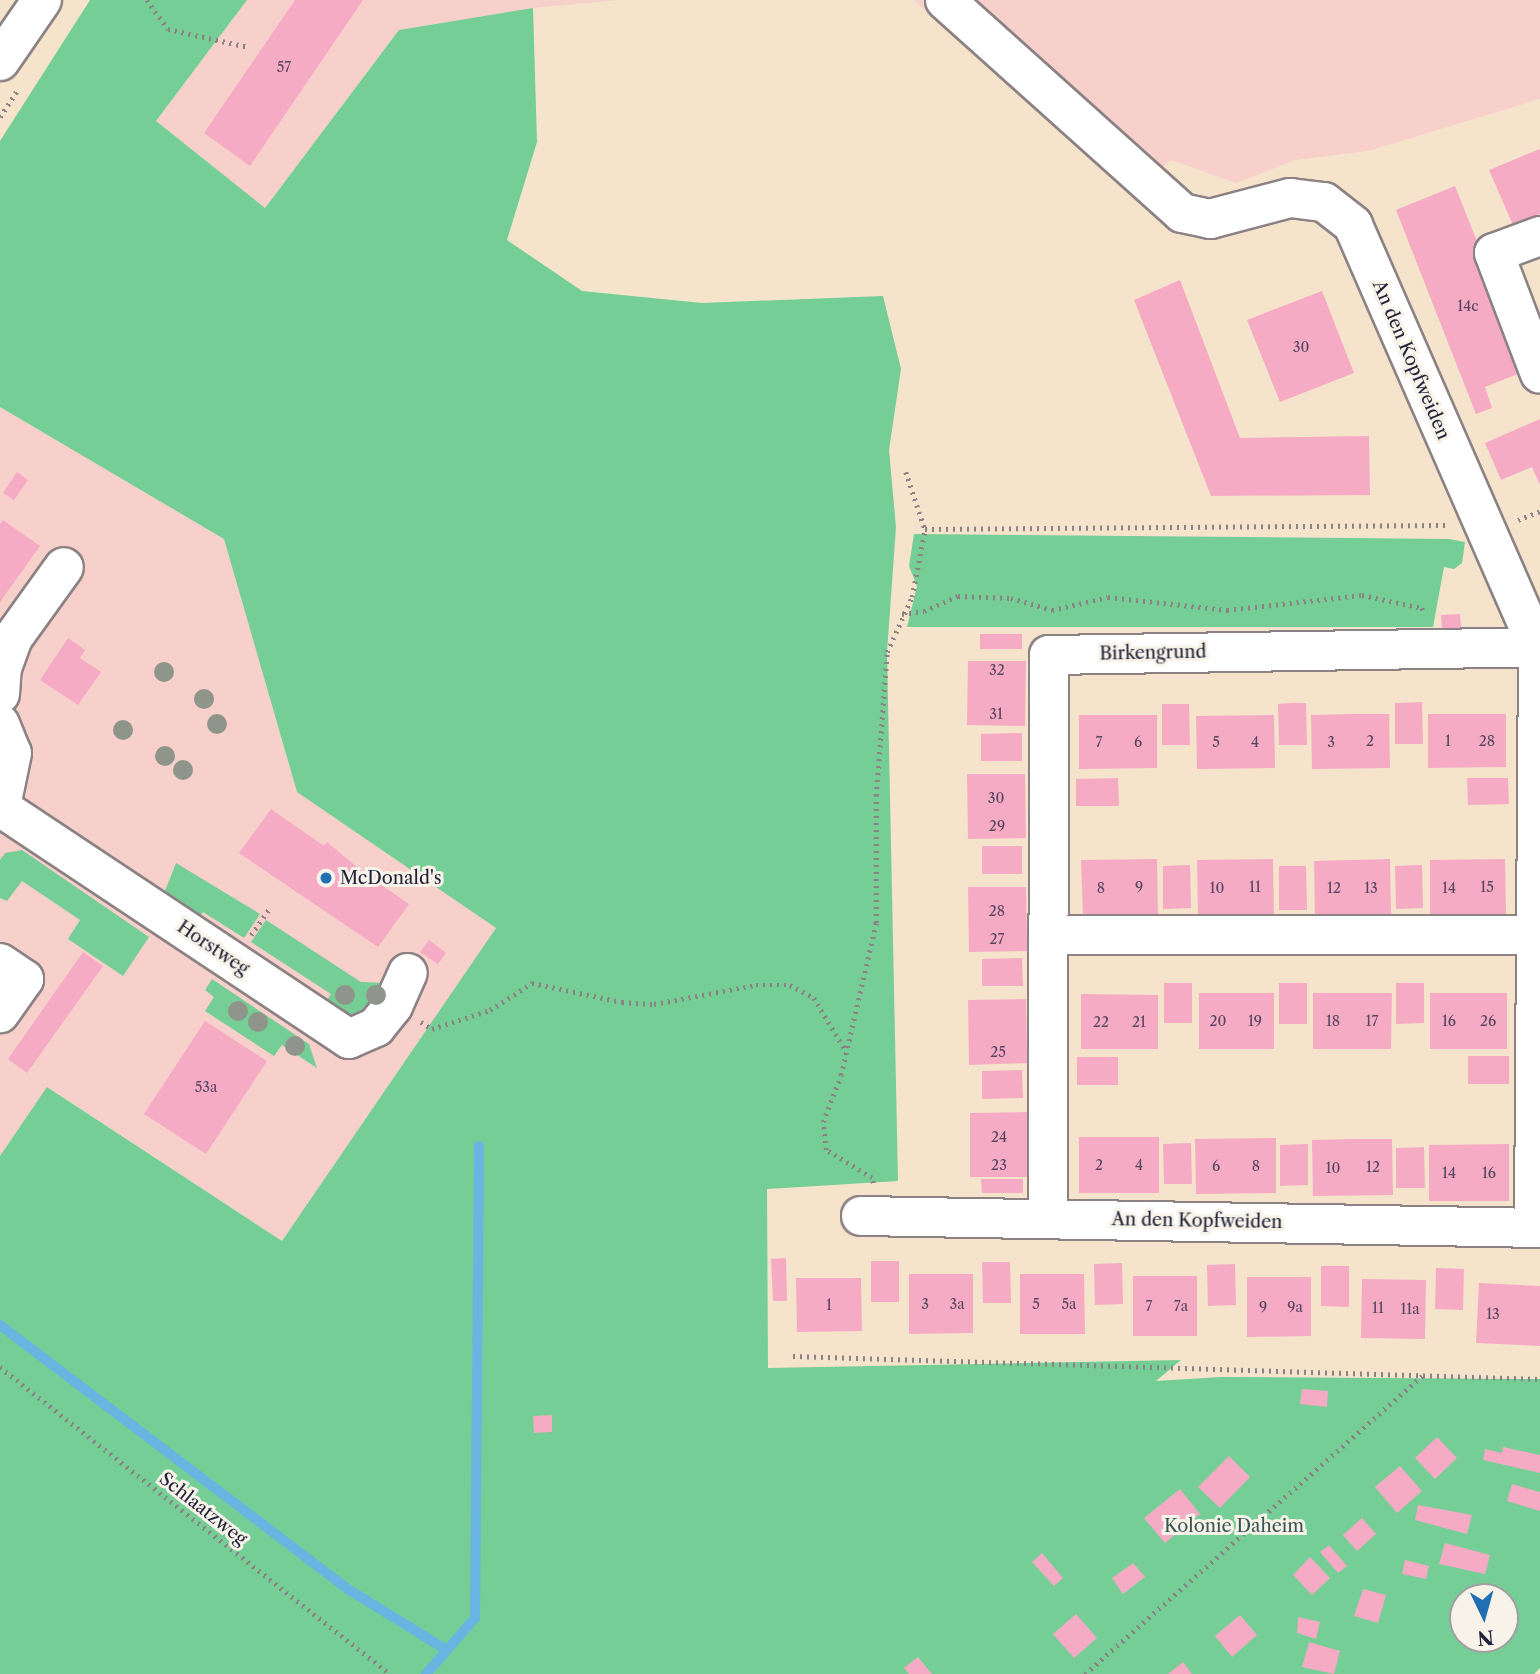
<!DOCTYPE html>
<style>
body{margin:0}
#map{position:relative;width:1540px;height:1674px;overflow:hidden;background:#f5e3cc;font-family:"Libre Caslon Text",serif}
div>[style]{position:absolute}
.built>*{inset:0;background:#f7d0cb}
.green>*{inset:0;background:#74ce95}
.stream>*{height:10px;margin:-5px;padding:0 5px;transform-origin:5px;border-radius:5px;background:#68b5e1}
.building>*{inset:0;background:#f6abc5}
.path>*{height:4.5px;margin-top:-2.25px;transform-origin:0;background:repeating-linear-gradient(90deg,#8c8284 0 2px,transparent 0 7px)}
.roads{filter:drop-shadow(2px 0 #8c8284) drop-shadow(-2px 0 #8c8284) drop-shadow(0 2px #8c8284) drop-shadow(0 -2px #8c8284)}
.minor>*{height:38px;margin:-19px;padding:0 19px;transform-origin:19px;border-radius:19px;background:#fff}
.trees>*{width:20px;height:20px;margin:-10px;border-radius:50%;background:#8f958b}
.dots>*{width:19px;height:19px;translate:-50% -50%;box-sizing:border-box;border:4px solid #f7f3e8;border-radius:50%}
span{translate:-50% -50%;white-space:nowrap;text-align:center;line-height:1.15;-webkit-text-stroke:6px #f7f3e8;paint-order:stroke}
.number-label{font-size:14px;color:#57445e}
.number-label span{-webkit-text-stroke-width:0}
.street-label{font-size:18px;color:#22223b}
.poi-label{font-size:18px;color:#22223b}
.left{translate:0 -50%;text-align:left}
.park-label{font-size:18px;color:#3b5656}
.north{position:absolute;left:1449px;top:1583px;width:70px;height:70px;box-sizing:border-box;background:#f7f3e8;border:2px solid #a29fa3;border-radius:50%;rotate:175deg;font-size:19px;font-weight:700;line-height:28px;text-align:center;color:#22223b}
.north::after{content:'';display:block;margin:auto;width:24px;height:32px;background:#1f6fb2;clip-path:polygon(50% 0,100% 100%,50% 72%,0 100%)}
</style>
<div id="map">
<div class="built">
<i style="clip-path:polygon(247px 0,619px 0,533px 8px,399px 30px,265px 208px,156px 121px)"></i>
<i style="clip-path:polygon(914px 0,1540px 0,1540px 99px,1368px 151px,1295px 160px,1236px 183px,1171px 160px,1130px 194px)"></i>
<i style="clip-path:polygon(0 407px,224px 539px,297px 792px,496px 928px,282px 1241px,48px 1087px,0 1156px)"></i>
</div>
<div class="green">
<i style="clip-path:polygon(evenodd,90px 0,247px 0,156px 121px,265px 208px,399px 30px,533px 8px,537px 142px,507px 240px,582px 291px,702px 303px,883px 296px,901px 369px,889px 450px,896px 527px,887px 652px,898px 1181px,767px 1189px,768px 1368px,1181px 1360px,1156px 1381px,1221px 1377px,1540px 1379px,1540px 1668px,1534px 1674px,0 1674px,0 1156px,47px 1087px,282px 1241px,496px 928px,297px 792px,224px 539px,0 407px,0 141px,90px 0,1463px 1597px,1505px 1597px,1505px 1639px,1463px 1639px,1463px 1597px)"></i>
<i style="clip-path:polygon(914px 534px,1449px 539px,1465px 542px,1462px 563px,1454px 569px,1444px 567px,1433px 627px,907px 627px,917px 586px,909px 566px)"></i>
<i style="clip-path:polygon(22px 850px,149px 937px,123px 976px,68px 939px,80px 920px,22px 881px,7px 901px,0 898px,0 860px,5px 853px)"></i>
<i style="clip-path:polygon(176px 863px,260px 914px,244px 938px,203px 912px,196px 922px,165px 891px)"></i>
<i style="clip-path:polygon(266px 920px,361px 982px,387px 983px,376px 1006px,340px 1019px,318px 1014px,331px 994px,251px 942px)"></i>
<i style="clip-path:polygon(212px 979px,309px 1044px,317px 1068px,282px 1045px,274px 1056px,205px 1011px,214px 997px,205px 990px)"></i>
</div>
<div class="stream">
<i style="left:0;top:1325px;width:440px;rotate:37.2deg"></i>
<i style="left:351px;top:1591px;width:110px;rotate:31.7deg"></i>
<i style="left:426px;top:1674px;width:74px;rotate:-48.8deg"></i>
<i style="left:475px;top:1618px;width:472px;rotate:-89.5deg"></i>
</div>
<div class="building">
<i style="clip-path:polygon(295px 0,363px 0,250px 166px,204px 133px)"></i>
<i style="clip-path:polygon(1540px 149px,1540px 214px,1513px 225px,1489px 170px)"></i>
<i style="clip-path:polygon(1455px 186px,1528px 370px,1485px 387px,1492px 408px,1476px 414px,1396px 210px)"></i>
<i style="clip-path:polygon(1180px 280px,1240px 438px,1369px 436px,1370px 495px,1211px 496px,1134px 300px)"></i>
<i style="clip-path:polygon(1322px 291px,1354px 373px,1280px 402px,1247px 320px)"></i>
<i style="clip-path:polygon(1540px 419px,1540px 485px,1532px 467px,1501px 480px,1485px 443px)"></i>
<i style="clip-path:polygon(17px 472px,28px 480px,14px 500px,3px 493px)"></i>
<i style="clip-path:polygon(3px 520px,40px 546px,0 602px,0 524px)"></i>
<i style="clip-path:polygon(1460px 614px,1461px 628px,1442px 629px,1441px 615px)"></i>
<i style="clip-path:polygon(980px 634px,1022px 634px,1022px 649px,980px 649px)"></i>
<i style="clip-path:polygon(68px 638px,85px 650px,80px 658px,101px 672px,78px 705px,40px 680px)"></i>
<i style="clip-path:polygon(968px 661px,1026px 661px,1025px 726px,967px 725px)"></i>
<i style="clip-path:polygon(1422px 702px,1423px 744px,1395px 744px,1395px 703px)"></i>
<i style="clip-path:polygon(1292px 703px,1306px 703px,1307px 745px,1279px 745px,1278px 704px)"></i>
<i style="clip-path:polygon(1162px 704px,1189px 704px,1190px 745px,1162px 745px)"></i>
<i style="clip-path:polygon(1350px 714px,1389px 714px,1390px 768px,1312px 769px,1311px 715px)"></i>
<i style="clip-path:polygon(1428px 714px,1506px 714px,1506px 767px,1428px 768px)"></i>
<i style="clip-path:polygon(1079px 715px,1157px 715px,1157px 768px,1079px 769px)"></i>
<i style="clip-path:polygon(1274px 715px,1275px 768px,1197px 769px,1196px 716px)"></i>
<i style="clip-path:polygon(1022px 733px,1022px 761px,981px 761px,981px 734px)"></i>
<i style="clip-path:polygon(967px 774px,1025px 774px,1026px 838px,968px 839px)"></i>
<i style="clip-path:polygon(1118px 778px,1119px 806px,1076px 806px,1076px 779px)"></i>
<i style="clip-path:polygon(1467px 778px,1508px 778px,1509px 804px,1468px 805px)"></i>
<i style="clip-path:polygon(271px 809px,324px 846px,327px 842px,364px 873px,366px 870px,377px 876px,374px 880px,409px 904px,378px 947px,239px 853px)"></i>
<i style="clip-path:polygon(982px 846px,1022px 846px,1022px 874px,982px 874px)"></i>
<i style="clip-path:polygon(1157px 859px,1158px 915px,1083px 916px,1081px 860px)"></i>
<i style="clip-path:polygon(1273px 859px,1274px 915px,1198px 916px,1197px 860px)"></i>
<i style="clip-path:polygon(1390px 859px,1391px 915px,1315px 916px,1314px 861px)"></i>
<i style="clip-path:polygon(1505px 859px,1506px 914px,1430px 916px,1430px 860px)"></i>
<i style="clip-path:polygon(1190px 865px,1191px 908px,1163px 909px,1163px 866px)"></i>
<i style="clip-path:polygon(1422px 865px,1423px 908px,1396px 909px,1395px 866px)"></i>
<i style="clip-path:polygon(1279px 866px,1306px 866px,1307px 910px,1279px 910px)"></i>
<i style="clip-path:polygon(968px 887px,1026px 887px,1027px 951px,969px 952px)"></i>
<i style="clip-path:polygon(429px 940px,446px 953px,438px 964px,420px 952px)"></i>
<i style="clip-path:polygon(83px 952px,103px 966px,27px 1073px,8px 1059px)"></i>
<i style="clip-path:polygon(1022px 958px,1023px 986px,982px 986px,982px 959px)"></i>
<i style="clip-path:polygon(1164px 983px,1192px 983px,1192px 1023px,1164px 1023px)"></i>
<i style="clip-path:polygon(1279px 983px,1307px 983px,1307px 1024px,1279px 1024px)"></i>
<i style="clip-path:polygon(1396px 983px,1424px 983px,1424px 1023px,1396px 1024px)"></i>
<i style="clip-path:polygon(1199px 993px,1274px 993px,1274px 1049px,1199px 1049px)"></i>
<i style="clip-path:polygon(1313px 993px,1392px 993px,1391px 1049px,1313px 1049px)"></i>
<i style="clip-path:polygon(1430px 993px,1507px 993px,1507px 1049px,1430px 1049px)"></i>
<i style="clip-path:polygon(1081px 994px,1158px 995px,1158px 1049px,1081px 1049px)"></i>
<i style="clip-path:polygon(1026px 999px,1027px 1063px,969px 1065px,968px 1000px)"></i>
<i style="clip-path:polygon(205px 1021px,267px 1061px,206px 1154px,144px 1114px)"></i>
<i style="clip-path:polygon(1468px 1056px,1509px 1056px,1509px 1084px,1468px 1084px)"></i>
<i style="clip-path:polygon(1077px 1057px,1118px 1057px,1118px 1085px,1077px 1085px)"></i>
<i style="clip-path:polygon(1022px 1070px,1023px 1098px,982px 1099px,982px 1071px)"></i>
<i style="clip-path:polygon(1028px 1112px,1028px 1177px,970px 1177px,970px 1113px)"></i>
<i style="clip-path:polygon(1079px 1137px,1159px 1137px,1159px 1193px,1079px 1193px)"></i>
<i style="clip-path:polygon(1276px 1138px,1276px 1193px,1196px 1194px,1195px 1139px)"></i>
<i style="clip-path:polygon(1353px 1139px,1392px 1139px,1393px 1195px,1313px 1196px,1312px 1140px)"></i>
<i style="clip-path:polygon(1191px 1143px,1192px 1184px,1164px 1184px,1163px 1144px)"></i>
<i style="clip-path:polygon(1308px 1144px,1308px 1185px,1280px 1186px,1280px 1145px)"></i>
<i style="clip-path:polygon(1509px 1144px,1509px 1201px,1429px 1201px,1429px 1145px)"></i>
<i style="clip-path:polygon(1424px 1147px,1425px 1188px,1396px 1188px,1396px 1148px)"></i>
<i style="clip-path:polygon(981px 1179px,1023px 1179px,1023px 1193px,982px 1193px)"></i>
<i style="clip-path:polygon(786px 1258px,787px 1301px,773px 1301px,771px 1259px)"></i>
<i style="clip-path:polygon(871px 1261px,899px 1261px,899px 1302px,871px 1302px)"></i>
<i style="clip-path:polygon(982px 1262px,1010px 1262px,1011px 1303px,983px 1303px)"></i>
<i style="clip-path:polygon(1122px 1263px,1123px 1304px,1095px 1305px,1094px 1264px)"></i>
<i style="clip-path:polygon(1235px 1264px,1236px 1305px,1208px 1306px,1207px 1265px)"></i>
<i style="clip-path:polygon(1321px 1266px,1349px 1266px,1349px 1307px,1321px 1306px)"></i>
<i style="clip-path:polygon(1436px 1268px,1464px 1269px,1463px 1310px,1435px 1309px)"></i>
<i style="clip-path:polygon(909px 1274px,973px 1274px,973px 1333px,909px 1334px)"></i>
<i style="clip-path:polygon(1020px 1274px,1084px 1274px,1085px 1334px,1020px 1334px)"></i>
<i style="clip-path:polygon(1133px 1276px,1197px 1276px,1197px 1336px,1133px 1336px)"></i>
<i style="clip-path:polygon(1247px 1277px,1311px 1277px,1311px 1336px,1247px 1337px)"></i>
<i style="clip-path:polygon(796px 1278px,861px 1278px,862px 1331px,797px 1332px)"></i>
<i style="clip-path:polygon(1362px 1279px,1426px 1280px,1425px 1339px,1361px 1338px)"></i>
<i style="clip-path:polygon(1479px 1283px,1540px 1286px,1540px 1346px,1476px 1343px)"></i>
<i style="clip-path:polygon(1302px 1389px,1328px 1391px,1327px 1407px,1300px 1404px)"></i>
<i style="clip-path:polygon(552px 1415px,552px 1432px,534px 1433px,533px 1416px)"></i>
<i style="clip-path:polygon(1437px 1437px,1457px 1458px,1435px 1479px,1415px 1458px)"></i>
<i style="clip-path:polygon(1503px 1447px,1540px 1455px,1540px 1473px,1483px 1460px,1485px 1449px,1502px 1453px)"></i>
<i style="clip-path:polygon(1229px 1456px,1250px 1477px,1220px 1508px,1198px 1487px)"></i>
<i style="clip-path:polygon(1400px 1466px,1422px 1491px,1397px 1513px,1375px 1487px)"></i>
<i style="clip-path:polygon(1512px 1484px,1540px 1492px,1540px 1511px,1507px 1501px)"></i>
<i style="clip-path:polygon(1180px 1489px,1200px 1514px,1165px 1543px,1144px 1518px)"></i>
<i style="clip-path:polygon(1418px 1505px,1472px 1515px,1467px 1534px,1415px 1520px)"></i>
<i style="clip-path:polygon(1362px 1518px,1376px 1534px,1357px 1551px,1343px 1535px)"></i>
<i style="clip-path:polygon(1445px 1543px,1490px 1555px,1485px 1574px,1439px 1564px)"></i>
<i style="clip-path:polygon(1329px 1545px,1347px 1566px,1338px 1573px,1320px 1552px)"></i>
<i style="clip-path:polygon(1042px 1553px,1063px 1578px,1054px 1586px,1032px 1562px)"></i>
<i style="clip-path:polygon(1310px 1557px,1330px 1578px,1312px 1595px,1293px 1575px)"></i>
<i style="clip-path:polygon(1405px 1560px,1429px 1566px,1426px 1579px,1402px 1574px)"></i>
<i style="clip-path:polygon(1133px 1563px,1145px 1577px,1123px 1594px,1112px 1578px)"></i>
<i style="clip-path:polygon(1363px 1589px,1386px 1595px,1378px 1623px,1354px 1616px)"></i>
<i style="clip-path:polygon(1076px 1614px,1097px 1638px,1074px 1658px,1053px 1634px)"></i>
<i style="clip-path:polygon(1240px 1615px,1257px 1635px,1232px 1657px,1215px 1636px)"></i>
<i style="clip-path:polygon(1298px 1617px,1320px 1622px,1316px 1639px,1297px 1633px)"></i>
<i style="clip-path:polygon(1309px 1642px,1340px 1651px,1334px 1674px,1302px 1667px)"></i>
<i style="clip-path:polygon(918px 1657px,932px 1674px,909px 1674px,904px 1668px)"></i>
<i style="clip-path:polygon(1183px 1662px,1192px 1674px,1168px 1674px)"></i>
</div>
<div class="path">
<i style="left:147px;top:0;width:36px;rotate:54deg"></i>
<i style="left:168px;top:29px;width:82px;rotate:12.7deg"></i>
<i style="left:0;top:117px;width:31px;rotate:-57deg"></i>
<i style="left:906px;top:472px;width:60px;rotate:71.6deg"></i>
<i style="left:925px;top:529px;width:522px;rotate:-0.44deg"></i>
<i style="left:1518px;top:520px;width:24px;rotate:-22deg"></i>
<i style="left:902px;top:614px;width:22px;rotate:-8deg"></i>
<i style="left:924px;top:611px;width:37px;rotate:-24deg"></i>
<i style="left:958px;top:596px;width:53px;rotate:2.2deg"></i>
<i style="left:1011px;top:598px;width:43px;rotate:16.3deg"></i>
<i style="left:1052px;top:610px;width:57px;rotate:-13.1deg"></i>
<i style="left:1108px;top:597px;width:120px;rotate:6.2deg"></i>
<i style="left:1227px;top:610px;width:136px;rotate:-6.3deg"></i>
<i style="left:1362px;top:595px;width:61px;rotate:12.2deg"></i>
<i style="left:1422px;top:608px;width:6px;rotate:72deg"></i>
<i style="left:251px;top:935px;width:32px;rotate:-55deg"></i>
<i style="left:421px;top:1022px;width:13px;rotate:32deg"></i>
<i style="left:432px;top:1029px;width:61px;rotate:-18.1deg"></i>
<i style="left:490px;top:1010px;width:50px;rotate:-32.7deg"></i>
<i style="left:532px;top:983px;width:92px;rotate:11.9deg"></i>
<i style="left:622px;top:1002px;width:32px;rotate:4deg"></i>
<i style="left:654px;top:1004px;width:104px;rotate:-10.6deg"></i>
<i style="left:756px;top:985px;width:34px"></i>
<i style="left:790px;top:985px;width:27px;rotate:28deg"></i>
<i style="left:814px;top:998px;width:62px;rotate:58.9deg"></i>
<i style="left:873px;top:1183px;width:5px;rotate:-101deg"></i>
<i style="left:872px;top:1178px;width:54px;rotate:-148.7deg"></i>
<i style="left:826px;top:1150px;width:28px;rotate:-96deg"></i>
<i style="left:823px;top:1122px;width:50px;rotate:-69deg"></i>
<i style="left:841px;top:1075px;width:156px;rotate:-77deg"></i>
<i style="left:876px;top:923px;width:127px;rotate:-90deg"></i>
<i style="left:876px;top:796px;width:144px;rotate:-85.6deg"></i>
<i style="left:887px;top:652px;width:60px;rotate:-65.6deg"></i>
<i style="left:912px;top:597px;width:69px;rotate:-79.2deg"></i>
<i style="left:793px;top:1356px;width:747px;rotate:1.76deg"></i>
<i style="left:0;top:1367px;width:496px;rotate:38.2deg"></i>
<i style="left:1085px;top:1674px;width:450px;rotate:-41.5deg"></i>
</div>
<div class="roads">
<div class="minor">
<i style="left:945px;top:0;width:319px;rotate:41.9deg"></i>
<i style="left:1182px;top:213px;width:29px;rotate:12deg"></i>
<i style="left:1210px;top:219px;width:83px;rotate:-14.7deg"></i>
<i style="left:1290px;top:198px;width:34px;rotate:7deg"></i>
<i style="left:1324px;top:202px;width:37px;rotate:38deg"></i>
<i style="left:1353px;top:225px;width:462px;rotate:66.4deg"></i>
<i style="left:1538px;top:648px;width:579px;rotate:90.4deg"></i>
<i style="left:0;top:61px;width:74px;rotate:-55.5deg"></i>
<i style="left:1540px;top:236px;width:49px;rotate:159.7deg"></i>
<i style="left:1494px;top:253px;width:129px;rotate:69.2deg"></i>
<i style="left:0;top:694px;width:26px;rotate:-86deg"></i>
<i style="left:2px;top:668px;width:32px;rotate:-70deg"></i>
<i style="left:13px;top:638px;width:87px;rotate:-54.3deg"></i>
<i style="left:0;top:724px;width:31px;rotate:68deg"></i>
<i style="left:12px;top:753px;width:59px;rotate:101.7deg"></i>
<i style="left:0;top:807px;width:419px;rotate:33.6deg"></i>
<i style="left:349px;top:1039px;width:30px;rotate:-24deg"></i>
<i style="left:376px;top:1027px;width:27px;rotate:-51deg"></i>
<i style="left:393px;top:1006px;width:36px;rotate:-66deg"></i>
<i style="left:1049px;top:935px;width:487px"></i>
<i style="left:0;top:963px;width:29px;rotate:34deg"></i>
<i style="left:24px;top:979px;width:42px;rotate:125.2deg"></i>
<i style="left:861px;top:1216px;width:679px;rotate:1.01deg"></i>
<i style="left:1048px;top:1218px;width:563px;rotate:-89.9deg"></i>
<i style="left:1049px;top:655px;width:491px;rotate:-0.9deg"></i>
</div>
</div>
<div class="trees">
<i style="left:164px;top:672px"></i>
<i style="left:204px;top:699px"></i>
<i style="left:217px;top:724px"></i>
<i style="left:123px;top:730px"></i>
<i style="left:165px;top:756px"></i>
<i style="left:183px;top:770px"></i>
<i style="left:345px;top:995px"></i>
<i style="left:376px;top:995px"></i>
<i style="left:238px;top:1011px"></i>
<i style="left:258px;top:1022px"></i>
<i style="left:295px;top:1046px"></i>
</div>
<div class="dots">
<i style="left:326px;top:878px;background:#1f6fb2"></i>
</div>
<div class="number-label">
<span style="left:284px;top:67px">57</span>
<span style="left:1468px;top:306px">14c</span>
<span style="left:1301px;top:347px">30</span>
<span style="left:997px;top:670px">32</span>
<span style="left:996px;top:714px">31</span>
<span style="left:1370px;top:741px">2</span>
<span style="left:1448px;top:741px">1</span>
<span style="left:1487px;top:741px">28</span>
<span style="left:1099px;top:742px">7</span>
<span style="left:1138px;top:742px">6</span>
<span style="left:1216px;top:742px">5</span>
<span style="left:1255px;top:742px">4</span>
<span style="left:1331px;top:742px">3</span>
<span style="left:996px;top:798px">30</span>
<span style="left:997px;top:826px">29</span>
<span style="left:1139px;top:887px">9</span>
<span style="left:1255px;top:887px">11</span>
<span style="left:1487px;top:887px">15</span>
<span style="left:1101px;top:888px">8</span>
<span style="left:1217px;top:888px">10</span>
<span style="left:1334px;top:888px">12</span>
<span style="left:1371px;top:888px">13</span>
<span style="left:1449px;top:888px">14</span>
<span style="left:997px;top:911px">28</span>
<span style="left:997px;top:939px">27</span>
<span style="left:1218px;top:1021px">20</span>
<span style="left:1255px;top:1021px">19</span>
<span style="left:1333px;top:1021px">18</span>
<span style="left:1372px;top:1021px">17</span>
<span style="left:1449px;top:1021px">16</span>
<span style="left:1488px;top:1021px">26</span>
<span style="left:1101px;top:1022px">22</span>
<span style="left:1139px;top:1022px">21</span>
<span style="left:998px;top:1052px">25</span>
<span style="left:206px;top:1087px">53a</span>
<span style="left:999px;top:1137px">24</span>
<span style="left:999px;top:1165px">23</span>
<span style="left:1099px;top:1165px">2</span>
<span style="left:1139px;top:1165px">4</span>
<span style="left:1216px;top:1166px">6</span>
<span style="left:1256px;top:1166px">8</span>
<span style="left:1373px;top:1167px">12</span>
<span style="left:1333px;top:1168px">10</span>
<span style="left:1449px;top:1173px">14</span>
<span style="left:1489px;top:1173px">16</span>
<span style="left:925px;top:1304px">3</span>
<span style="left:957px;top:1304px">3a</span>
<span style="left:1036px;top:1304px">5</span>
<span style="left:1069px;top:1304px">5a</span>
<span style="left:829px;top:1305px">1</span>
<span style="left:1149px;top:1306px">7</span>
<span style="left:1181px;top:1306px">7a</span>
<span style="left:1263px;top:1307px">9</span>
<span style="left:1295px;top:1307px">9a</span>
<span style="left:1378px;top:1308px">11</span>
<span style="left:1410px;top:1309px">11a</span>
<span style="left:1493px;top:1314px">13</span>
</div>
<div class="street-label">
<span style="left:1411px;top:360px;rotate:67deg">An den Kopfweiden</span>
<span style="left:1153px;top:653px;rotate:-1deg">Birkengrund</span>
<span style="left:213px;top:948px;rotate:34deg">Horstweg</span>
<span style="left:1197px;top:1221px;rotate:1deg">An den Kopfweiden</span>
<span style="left:203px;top:1509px;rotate:38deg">Schlaatzweg</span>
</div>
<div class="poi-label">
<span class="left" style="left:340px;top:878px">McDonald's</span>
</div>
<div class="park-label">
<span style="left:1234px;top:1526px">Kolonie Daheim</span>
</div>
<div class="north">N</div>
</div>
